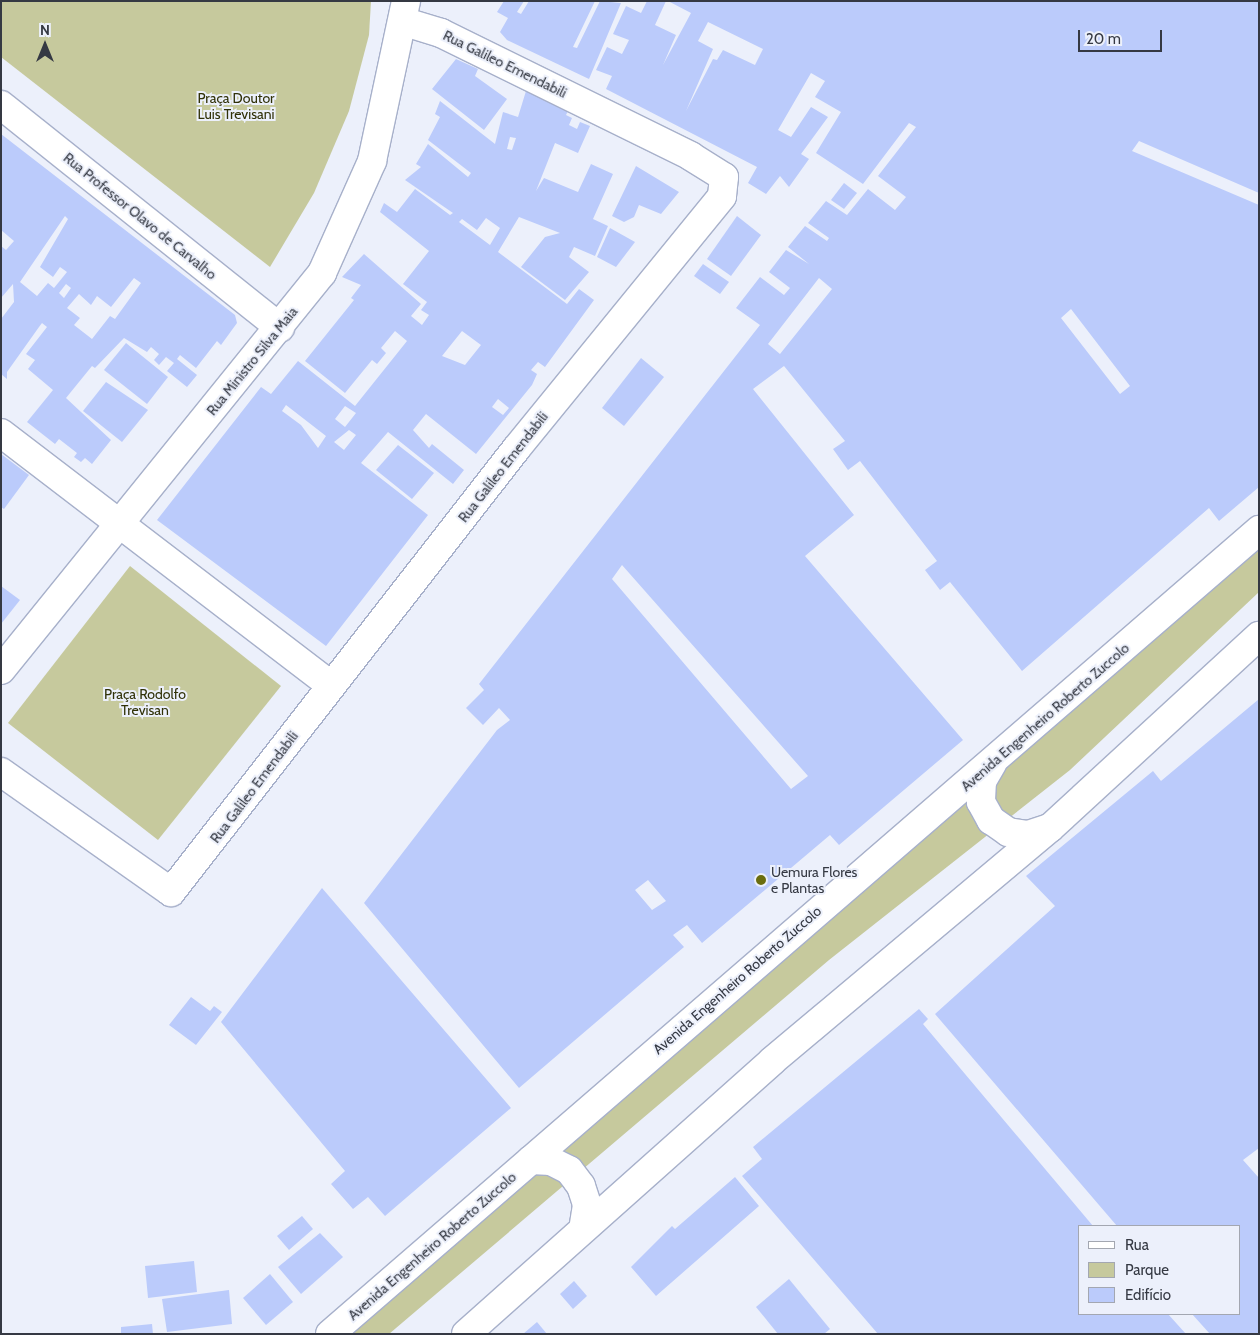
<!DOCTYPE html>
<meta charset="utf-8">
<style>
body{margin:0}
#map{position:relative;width:1260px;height:1335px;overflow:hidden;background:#ecf0fb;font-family:Cabin,sans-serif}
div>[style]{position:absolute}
.green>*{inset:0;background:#c6c99d}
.building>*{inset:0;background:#bbcbfb}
.roads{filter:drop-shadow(1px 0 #a7b0ca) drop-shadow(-1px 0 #a7b0ca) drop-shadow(0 1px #a7b0ca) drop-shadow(0 -1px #a7b0ca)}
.minor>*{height:28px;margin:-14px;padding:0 14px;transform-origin:14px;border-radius:14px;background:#fff}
.dots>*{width:14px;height:14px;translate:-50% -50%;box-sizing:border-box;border:2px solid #ecf0fb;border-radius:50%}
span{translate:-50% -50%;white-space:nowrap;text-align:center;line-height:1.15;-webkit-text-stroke:4px #ecf0fb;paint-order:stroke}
.street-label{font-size:14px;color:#353943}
.park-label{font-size:14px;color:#303107}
.poi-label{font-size:14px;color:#353943}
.left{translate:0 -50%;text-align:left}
.frame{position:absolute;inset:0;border:2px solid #353943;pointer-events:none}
.legend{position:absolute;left:1078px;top:1225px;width:162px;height:90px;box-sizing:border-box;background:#ecf0fb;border:1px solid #a3a7b1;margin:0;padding:6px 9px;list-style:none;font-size:15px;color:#353943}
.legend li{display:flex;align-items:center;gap:10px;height:25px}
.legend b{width:25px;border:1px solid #a3a7b1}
.north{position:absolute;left:20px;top:20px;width:50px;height:50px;-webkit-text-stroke:4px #ecf0fb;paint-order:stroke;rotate:0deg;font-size:14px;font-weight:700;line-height:20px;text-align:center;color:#353943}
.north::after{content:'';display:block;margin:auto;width:18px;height:22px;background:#353943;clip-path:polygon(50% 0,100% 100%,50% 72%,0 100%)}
.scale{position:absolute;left:1078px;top:30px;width:84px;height:22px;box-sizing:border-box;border:2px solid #353943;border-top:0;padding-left:6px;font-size:15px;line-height:18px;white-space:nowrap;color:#353943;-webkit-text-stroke:4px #ecf0fb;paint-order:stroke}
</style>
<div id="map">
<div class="green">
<i style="clip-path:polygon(1px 1px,371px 1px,369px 35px,349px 111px,314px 193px,270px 267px,1px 57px)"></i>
<i style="clip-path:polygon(1259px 547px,1259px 592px,1070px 770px,829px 960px,389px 1334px,344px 1334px)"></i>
<i style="clip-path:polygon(130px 566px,281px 686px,158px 840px,8px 723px)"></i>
</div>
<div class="building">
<i style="clip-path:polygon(504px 1px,524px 1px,517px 12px,521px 14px,529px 1px,595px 1px,573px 47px,577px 48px,600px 1px,621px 3px,589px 79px,507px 40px,500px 32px,508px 18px,497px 12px)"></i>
<i style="clip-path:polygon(evenodd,647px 1px,666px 1px,655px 25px,676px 35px,663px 65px,691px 13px,668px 1px,1259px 1px,1259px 193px,1139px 141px,1132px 151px,1259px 205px,1259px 487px,1219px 521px,1209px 508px,1022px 671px,950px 582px,940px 590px,925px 570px,937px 561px,860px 461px,848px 470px,833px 449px,845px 441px,784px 366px,753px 389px,854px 515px,805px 556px,963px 740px,839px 845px,830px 835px,702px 943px,687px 925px,673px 935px,684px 947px,519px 1088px,364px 903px,497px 730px,510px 720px,499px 708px,483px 725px,466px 708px,484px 690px,479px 684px,760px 325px,736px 308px,760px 277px,784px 295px,790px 288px,769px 272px,786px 250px,809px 264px,788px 247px,805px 226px,827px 241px,829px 238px,808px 223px,826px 201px,847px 215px,868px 189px,895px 210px,906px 197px,878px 176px,916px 127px,909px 123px,863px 184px,816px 153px,841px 112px,815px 97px,825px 81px,811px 73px,778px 130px,791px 137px,811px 107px,828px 117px,801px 154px,809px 159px,789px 187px,780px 176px,766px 194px,748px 183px,757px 167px,606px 89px,612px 76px,596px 70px,607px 47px,622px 54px,629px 40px,613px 34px,626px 6px,641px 13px,647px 1px,708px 22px,763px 49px,755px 65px,723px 50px,717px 60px,713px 59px,686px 111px,713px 49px,698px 41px,708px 22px,647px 1px,819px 278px,832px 289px,780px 354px,768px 344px,819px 278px,647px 1px,1071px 309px,1130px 386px,1120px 394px,1061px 318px,1071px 309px,647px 1px,622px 565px,808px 776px,791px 789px,612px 579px,622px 565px,647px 1px,648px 880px,666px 901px,652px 910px,635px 890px,648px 880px)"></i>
<i style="clip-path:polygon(456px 59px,478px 69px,475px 76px,507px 99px,484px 130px,432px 89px)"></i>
<i style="clip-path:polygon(evenodd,526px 91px,568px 111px,566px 115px,572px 118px,569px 125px,577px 129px,580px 122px,590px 126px,578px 153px,555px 143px,536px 191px,544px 178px,578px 192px,591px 164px,613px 174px,593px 219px,608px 226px,595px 256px,574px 247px,569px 257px,589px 272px,565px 300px,521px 267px,545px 237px,560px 233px,519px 217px,498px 252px,567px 304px,579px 289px,594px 300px,545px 367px,538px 362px,531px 370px,537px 374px,532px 385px,476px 454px,426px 414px,413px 430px,429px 448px,432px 444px,464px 470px,453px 484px,388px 432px,361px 463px,428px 515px,326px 646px,157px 520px,261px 387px,271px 394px,298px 361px,355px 406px,407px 341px,395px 331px,381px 348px,386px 353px,377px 364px,372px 360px,345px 393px,305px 361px,354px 300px,351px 298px,361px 285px,342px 277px,364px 254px,421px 304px,411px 316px,422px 325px,429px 315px,421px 310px,427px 302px,403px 284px,429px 251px,380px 212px,384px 203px,397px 212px,415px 189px,450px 215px,453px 213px,405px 180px,421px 167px,416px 164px,428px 144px,468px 177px,471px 173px,428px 140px,440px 117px,435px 114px,440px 101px,495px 144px,503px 112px,518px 117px,526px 91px,510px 137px,516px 138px,512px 150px,507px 149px,510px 137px,526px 91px,486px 218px,500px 228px,490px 245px,459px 222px,462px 219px,477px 230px,486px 218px,526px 91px,462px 331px,481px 345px,465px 365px,442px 356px,462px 331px,526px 91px,498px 399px,509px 408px,503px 415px,492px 407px,498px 399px,526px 91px,286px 405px,326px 436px,318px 448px,301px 425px,282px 411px,286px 405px,526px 91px,345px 406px,356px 413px,345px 427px,335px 419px,345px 406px,526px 91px,349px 430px,356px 435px,344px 450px,334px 442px,349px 430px)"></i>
<i style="clip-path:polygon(evenodd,1px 134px,235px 315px,237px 323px,221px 345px,217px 341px,196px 368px,180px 355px,177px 359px,197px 375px,187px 387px,167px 371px,174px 363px,166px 357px,159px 365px,154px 360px,159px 354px,151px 347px,147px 352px,124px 338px,95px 368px,92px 366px,66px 398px,111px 440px,92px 464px,85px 458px,81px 462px,74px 457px,77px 453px,59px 439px,55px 444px,27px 422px,53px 390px,28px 369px,35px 360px,26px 354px,47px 327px,42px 323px,39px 327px,7px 372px,7px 379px,1px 374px,1px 319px,14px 302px,13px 284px,1px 298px,1px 246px,6px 250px,14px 241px,1px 230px,1px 134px,65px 216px,68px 219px,40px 267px,53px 277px,60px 267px,67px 272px,54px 288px,48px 283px,37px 296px,20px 282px,65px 216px,1px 134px,134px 278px,141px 283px,115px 319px,110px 316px,92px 339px,74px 325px,80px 318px,67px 308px,79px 294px,91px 305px,97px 296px,111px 307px,134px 278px,1px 134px,66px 284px,71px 288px,64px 298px,59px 293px,66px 284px)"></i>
<i style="clip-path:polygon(636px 166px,679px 192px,661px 214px,639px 205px,634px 217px,624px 222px,612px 216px)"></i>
<i style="clip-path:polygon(844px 183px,857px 193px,844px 209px,831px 200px)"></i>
<i style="clip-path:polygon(737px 216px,761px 235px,731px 276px,707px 259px)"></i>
<i style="clip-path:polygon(610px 228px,635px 242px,616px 267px,597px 257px)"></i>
<i style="clip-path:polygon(703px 264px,729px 282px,720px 294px,694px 276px)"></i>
<i style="clip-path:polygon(126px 343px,168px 377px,147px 404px,104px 370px)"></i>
<i style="clip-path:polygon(641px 358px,664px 377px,624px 426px,602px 408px)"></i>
<i style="clip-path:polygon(106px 382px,148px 410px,122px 442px,83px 411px)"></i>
<i style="clip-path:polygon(398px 445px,434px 473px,412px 499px,376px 470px)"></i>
<i style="clip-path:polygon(1px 454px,29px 475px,4px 509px,1px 507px)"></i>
<i style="clip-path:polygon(1px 586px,20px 600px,1px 624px)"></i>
<i style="clip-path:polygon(1259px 699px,1259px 1148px,1243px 1160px,1259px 1178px,1259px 1334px,1210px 1334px,1192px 1314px,1239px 1314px,1239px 1226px,1117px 1226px,935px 1014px,1055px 906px,1026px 876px,1153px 771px,1161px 781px)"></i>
<i style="clip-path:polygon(322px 888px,511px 1108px,385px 1216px,368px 1197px,353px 1209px,331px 1184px,345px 1171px,221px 1022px)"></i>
<i style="clip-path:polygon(191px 997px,210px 1011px,214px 1006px,222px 1012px,196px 1045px,169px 1025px)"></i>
<i style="clip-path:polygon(919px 1009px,928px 1019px,923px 1024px,1093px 1226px,1079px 1226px,1079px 1314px,1168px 1314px,1186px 1334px,878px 1334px,742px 1176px,762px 1159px,753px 1147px)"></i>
<i style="clip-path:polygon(735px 1177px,759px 1206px,656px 1296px,631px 1267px,672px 1226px,675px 1229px)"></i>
<i style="clip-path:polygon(302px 1216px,313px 1229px,289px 1250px,277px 1236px)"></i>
<i style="clip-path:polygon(320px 1233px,343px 1257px,301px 1294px,278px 1267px)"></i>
<i style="clip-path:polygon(194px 1261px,197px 1292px,148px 1298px,145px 1266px)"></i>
<i style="clip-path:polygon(270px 1274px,293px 1302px,266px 1325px,243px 1298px)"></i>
<i style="clip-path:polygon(789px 1279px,830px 1329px,824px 1334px,778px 1334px,756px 1307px)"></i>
<i style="clip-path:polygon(574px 1281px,587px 1296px,573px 1309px,560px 1294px)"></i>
<i style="clip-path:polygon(229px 1290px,232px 1324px,167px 1332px,162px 1299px)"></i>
<i style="clip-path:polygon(537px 1322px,547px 1334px,523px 1334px)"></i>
<i style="clip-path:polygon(152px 1324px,153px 1334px,121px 1334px,121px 1327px)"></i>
</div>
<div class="roads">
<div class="minor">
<i style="left:1px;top:105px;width:357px;rotate:38.6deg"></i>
<i style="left:1px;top:433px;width:415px;rotate:37.4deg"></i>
<i style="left:1px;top:670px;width:511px;rotate:-51.04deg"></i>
<i style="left:322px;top:273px;width:123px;rotate:-65.9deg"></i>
<i style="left:372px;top:161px;width:164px;rotate:-78deg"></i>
<i style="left:992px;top:764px;width:20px;rotate:120deg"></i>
<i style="left:982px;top:781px;width:21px;rotate:93deg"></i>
<i style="left:981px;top:802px;width:21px;rotate:61deg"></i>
<i style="left:991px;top:820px;width:21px;rotate:35deg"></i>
<i style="left:1008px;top:832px;width:20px;rotate:9deg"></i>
<i style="left:1028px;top:835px;width:23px;rotate:-18deg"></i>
<i style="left:1px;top:772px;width:208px;rotate:35.2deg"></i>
<i style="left:171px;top:892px;width:561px;rotate:-52.09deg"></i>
<i style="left:516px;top:449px;width:326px;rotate:-50.8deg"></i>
<i style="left:722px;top:196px;width:19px;rotate:-84deg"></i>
<i style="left:724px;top:177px;width:39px;rotate:-148deg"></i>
<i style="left:691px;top:156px;width:279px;rotate:-153.8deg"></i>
<i style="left:441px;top:33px;width:38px;rotate:-163deg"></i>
<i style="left:531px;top:1160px;width:20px;rotate:3deg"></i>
<i style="left:551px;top:1161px;width:20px;rotate:27deg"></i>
<i style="left:569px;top:1170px;width:20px;rotate:53deg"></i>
<i style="left:581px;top:1186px;width:20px;rotate:72deg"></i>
<i style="left:587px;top:1205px;width:20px;rotate:99deg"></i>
<i style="left:330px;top:1334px;width:1229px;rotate:-40.87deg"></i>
<i style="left:466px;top:1334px;width:410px;rotate:-41.7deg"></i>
<i style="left:772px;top:1061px;width:363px;rotate:-40deg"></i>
<i style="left:1050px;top:828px;width:284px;rotate:-42.6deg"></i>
</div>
</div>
<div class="dots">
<i style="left:761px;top:880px;background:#6a6d0f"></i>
</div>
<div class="street-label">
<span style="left:505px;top:64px;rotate:26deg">Rua Galileo Emendabili</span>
<span style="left:140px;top:216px;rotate:39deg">Rua Professor Olavo de Carvalho</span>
<span style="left:252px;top:361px;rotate:-51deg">Rua Ministro Silva Maia</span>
<span style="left:503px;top:467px;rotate:-52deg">Rua Galileo Emendabili</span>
<span style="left:1045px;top:717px;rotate:-41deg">Avenida Engenheiro Roberto Zuccolo</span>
<span style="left:254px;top:787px;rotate:-53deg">Rua Galileo Emendabili</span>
<span style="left:737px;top:980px;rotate:-41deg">Avenida Engenheiro Roberto Zuccolo</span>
<span style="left:432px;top:1246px;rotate:-41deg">Avenida Engenheiro Roberto Zuccolo</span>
</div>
<div class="park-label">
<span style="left:236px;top:106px">Praça Doutor<br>Luis Trevisani</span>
<span style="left:145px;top:702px">Praça Rodolfo<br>Trevisan</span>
</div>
<div class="poi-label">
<span class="left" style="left:771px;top:880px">Uemura Flores<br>e Plantas</span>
</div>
<div class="frame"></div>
<ul class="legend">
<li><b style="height:6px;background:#fff"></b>Rua</li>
<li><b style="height:14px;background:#c6c99d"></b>Parque</li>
<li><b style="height:14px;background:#bbcbfb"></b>Edifício</li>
</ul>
<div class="north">N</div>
<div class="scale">20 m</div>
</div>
